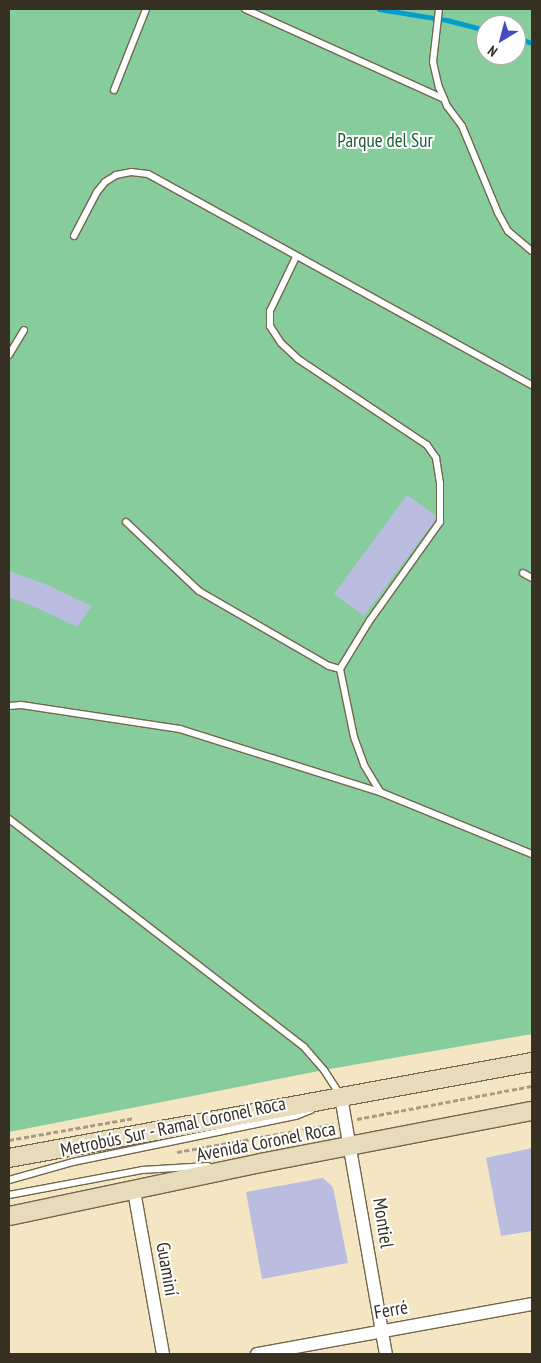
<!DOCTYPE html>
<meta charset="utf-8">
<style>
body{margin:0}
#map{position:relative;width:541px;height:1363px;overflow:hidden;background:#f4e5c3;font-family:"PT Sans Narrow",sans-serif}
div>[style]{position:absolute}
.green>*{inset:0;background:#87cc9d}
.stream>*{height:4.5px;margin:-2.25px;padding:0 2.25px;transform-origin:2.25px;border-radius:2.25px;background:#069dca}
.building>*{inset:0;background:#babddf}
.path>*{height:2.5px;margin-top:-1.25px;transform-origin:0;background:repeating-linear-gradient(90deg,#a79c83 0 5px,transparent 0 7.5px)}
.roads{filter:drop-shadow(1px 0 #746648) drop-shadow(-1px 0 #746648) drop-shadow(0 1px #746648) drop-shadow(0 -1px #746648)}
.lane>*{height:6px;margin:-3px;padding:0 3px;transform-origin:3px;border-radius:3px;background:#fff}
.street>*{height:12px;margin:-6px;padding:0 6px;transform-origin:6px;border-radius:6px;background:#fff}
.secondary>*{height:18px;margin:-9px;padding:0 9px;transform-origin:9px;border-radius:9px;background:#e6dbbb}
span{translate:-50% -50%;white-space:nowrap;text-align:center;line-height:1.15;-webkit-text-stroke:4px #fff;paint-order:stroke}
.park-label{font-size:19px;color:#1a5d36}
.street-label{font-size:19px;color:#373124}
.frame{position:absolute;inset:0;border:10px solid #373124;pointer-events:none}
.north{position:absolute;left:476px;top:15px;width:50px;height:50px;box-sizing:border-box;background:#fff;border:1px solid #afada7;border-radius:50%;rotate:217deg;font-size:14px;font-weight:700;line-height:20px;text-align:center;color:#373124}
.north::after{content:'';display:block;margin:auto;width:18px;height:22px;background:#474bc0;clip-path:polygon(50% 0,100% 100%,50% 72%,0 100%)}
</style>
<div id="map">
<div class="green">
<i style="clip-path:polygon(evenodd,9px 9px,532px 9px,532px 1034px,324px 1070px,9px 1132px,9px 9px,486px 25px,516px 25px,516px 55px,486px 55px,486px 25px)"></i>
</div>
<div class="stream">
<i style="left:379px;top:9px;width:69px;rotate:9.2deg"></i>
<i style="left:447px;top:20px;width:40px;rotate:14.4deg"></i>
<i style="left:516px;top:38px;width:17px;rotate:17deg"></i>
</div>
<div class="building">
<i style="clip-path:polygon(407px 495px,435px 515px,435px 520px,364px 616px,334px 594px)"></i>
<i style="clip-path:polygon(9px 571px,45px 584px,92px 606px,77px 627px,37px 608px,9px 597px)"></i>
<i style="clip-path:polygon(532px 1148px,532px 1231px,501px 1236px,486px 1158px)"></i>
<i style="clip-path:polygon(323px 1178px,333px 1187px,348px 1263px,262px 1279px,246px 1192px)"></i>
</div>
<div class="path">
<i style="left:357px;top:1119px;width:178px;rotate:-10.7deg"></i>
<i style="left:9px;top:1140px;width:127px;rotate:-10deg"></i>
<i style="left:177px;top:1152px;width:159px;rotate:-10.1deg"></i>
</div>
<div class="roads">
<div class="lane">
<i style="left:245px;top:9px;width:218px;rotate:24.3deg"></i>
<i style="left:439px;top:9px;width:53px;rotate:96.5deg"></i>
<i style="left:433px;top:62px;width:26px;rotate:77deg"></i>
<i style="left:439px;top:87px;width:21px;rotate:67deg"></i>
<i style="left:447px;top:106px;width:25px;rotate:53deg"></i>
<i style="left:462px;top:126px;width:94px;rotate:67.5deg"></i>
<i style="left:498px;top:213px;width:21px;rotate:61deg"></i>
<i style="left:508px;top:231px;width:31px;rotate:40deg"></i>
<i style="left:114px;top:90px;width:87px;rotate:-68.4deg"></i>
<i style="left:74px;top:236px;width:50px;rotate:-62.4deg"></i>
<i style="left:97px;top:192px;width:13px;rotate:-51deg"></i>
<i style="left:105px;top:182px;width:13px;rotate:-32deg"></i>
<i style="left:116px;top:175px;width:15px;rotate:-11deg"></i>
<i style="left:131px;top:172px;width:17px;rotate:7deg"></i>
<i style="left:148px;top:174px;width:438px;rotate:28.8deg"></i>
<i style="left:296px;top:257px;width:60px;rotate:115.7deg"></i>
<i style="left:270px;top:311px;width:15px;rotate:90deg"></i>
<i style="left:270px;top:326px;width:20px;rotate:57deg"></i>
<i style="left:281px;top:343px;width:23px;rotate:43deg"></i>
<i style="left:298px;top:359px;width:155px;rotate:33.7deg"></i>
<i style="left:427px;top:445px;width:16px;rotate:55deg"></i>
<i style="left:436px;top:458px;width:25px;rotate:81deg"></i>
<i style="left:440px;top:483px;width:39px;rotate:90deg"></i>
<i style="left:440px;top:522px;width:120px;rotate:125.5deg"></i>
<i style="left:370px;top:620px;width:57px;rotate:121.5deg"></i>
<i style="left:340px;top:669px;width:69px;rotate:78.4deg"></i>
<i style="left:354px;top:737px;width:30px;rotate:70deg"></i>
<i style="left:364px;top:765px;width:31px;rotate:59deg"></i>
<i style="left:9px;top:355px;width:29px;rotate:-59deg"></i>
<i style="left:126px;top:522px;width:100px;rotate:43.4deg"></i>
<i style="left:199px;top:591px;width:150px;rotate:30deg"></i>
<i style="left:329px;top:666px;width:11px;rotate:15deg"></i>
<i style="left:523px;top:573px;width:10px;rotate:29deg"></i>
<i style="left:9px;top:706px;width:12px;rotate:-5deg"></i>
<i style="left:21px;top:705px;width:161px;rotate:8.6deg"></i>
<i style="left:180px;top:729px;width:210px;rotate:17.5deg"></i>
<i style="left:380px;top:792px;width:164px;rotate:22.2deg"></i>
<i style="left:9px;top:819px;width:373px;rotate:37.7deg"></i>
<i style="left:304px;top:1047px;width:30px;rotate:49deg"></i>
<i style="left:324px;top:1070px;width:30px;rotate:57deg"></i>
<i style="left:9px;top:1180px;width:66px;rotate:-15.7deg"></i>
<i style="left:73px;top:1162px;width:228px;rotate:-11.7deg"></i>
<i style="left:296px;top:1116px;width:16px;rotate:-22deg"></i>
<i style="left:9px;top:1195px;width:135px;rotate:-10.6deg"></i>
<i style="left:142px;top:1170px;width:66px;rotate:-3.5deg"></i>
</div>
<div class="street">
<i style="left:341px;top:1097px;width:261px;rotate:80.1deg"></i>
<i style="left:134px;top:1191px;width:166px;rotate:79.9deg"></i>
<i style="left:257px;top:1354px;width:280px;rotate:-10.3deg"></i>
</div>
<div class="secondary">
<i style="left:9px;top:1158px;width:532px;rotate:-10.4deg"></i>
<i style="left:9px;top:1216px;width:258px;rotate:-11.9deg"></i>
<i style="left:261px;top:1163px;width:276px;rotate:-10.9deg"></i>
</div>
</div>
<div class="park-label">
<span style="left:385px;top:141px">Parque del Sur</span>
</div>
<div class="street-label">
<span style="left:173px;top:1127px;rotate:-12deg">Metrobús Sur - Ramal Coronel Roca</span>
<span style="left:266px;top:1142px;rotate:-11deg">Avenida Coronel Roca</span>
<span style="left:383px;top:1223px;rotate:81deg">Montiel</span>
<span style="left:167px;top:1269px;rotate:80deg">Guaminí</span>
<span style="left:391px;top:1310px;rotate:-10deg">Ferré</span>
</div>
<div class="frame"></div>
<div class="north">N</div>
</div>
